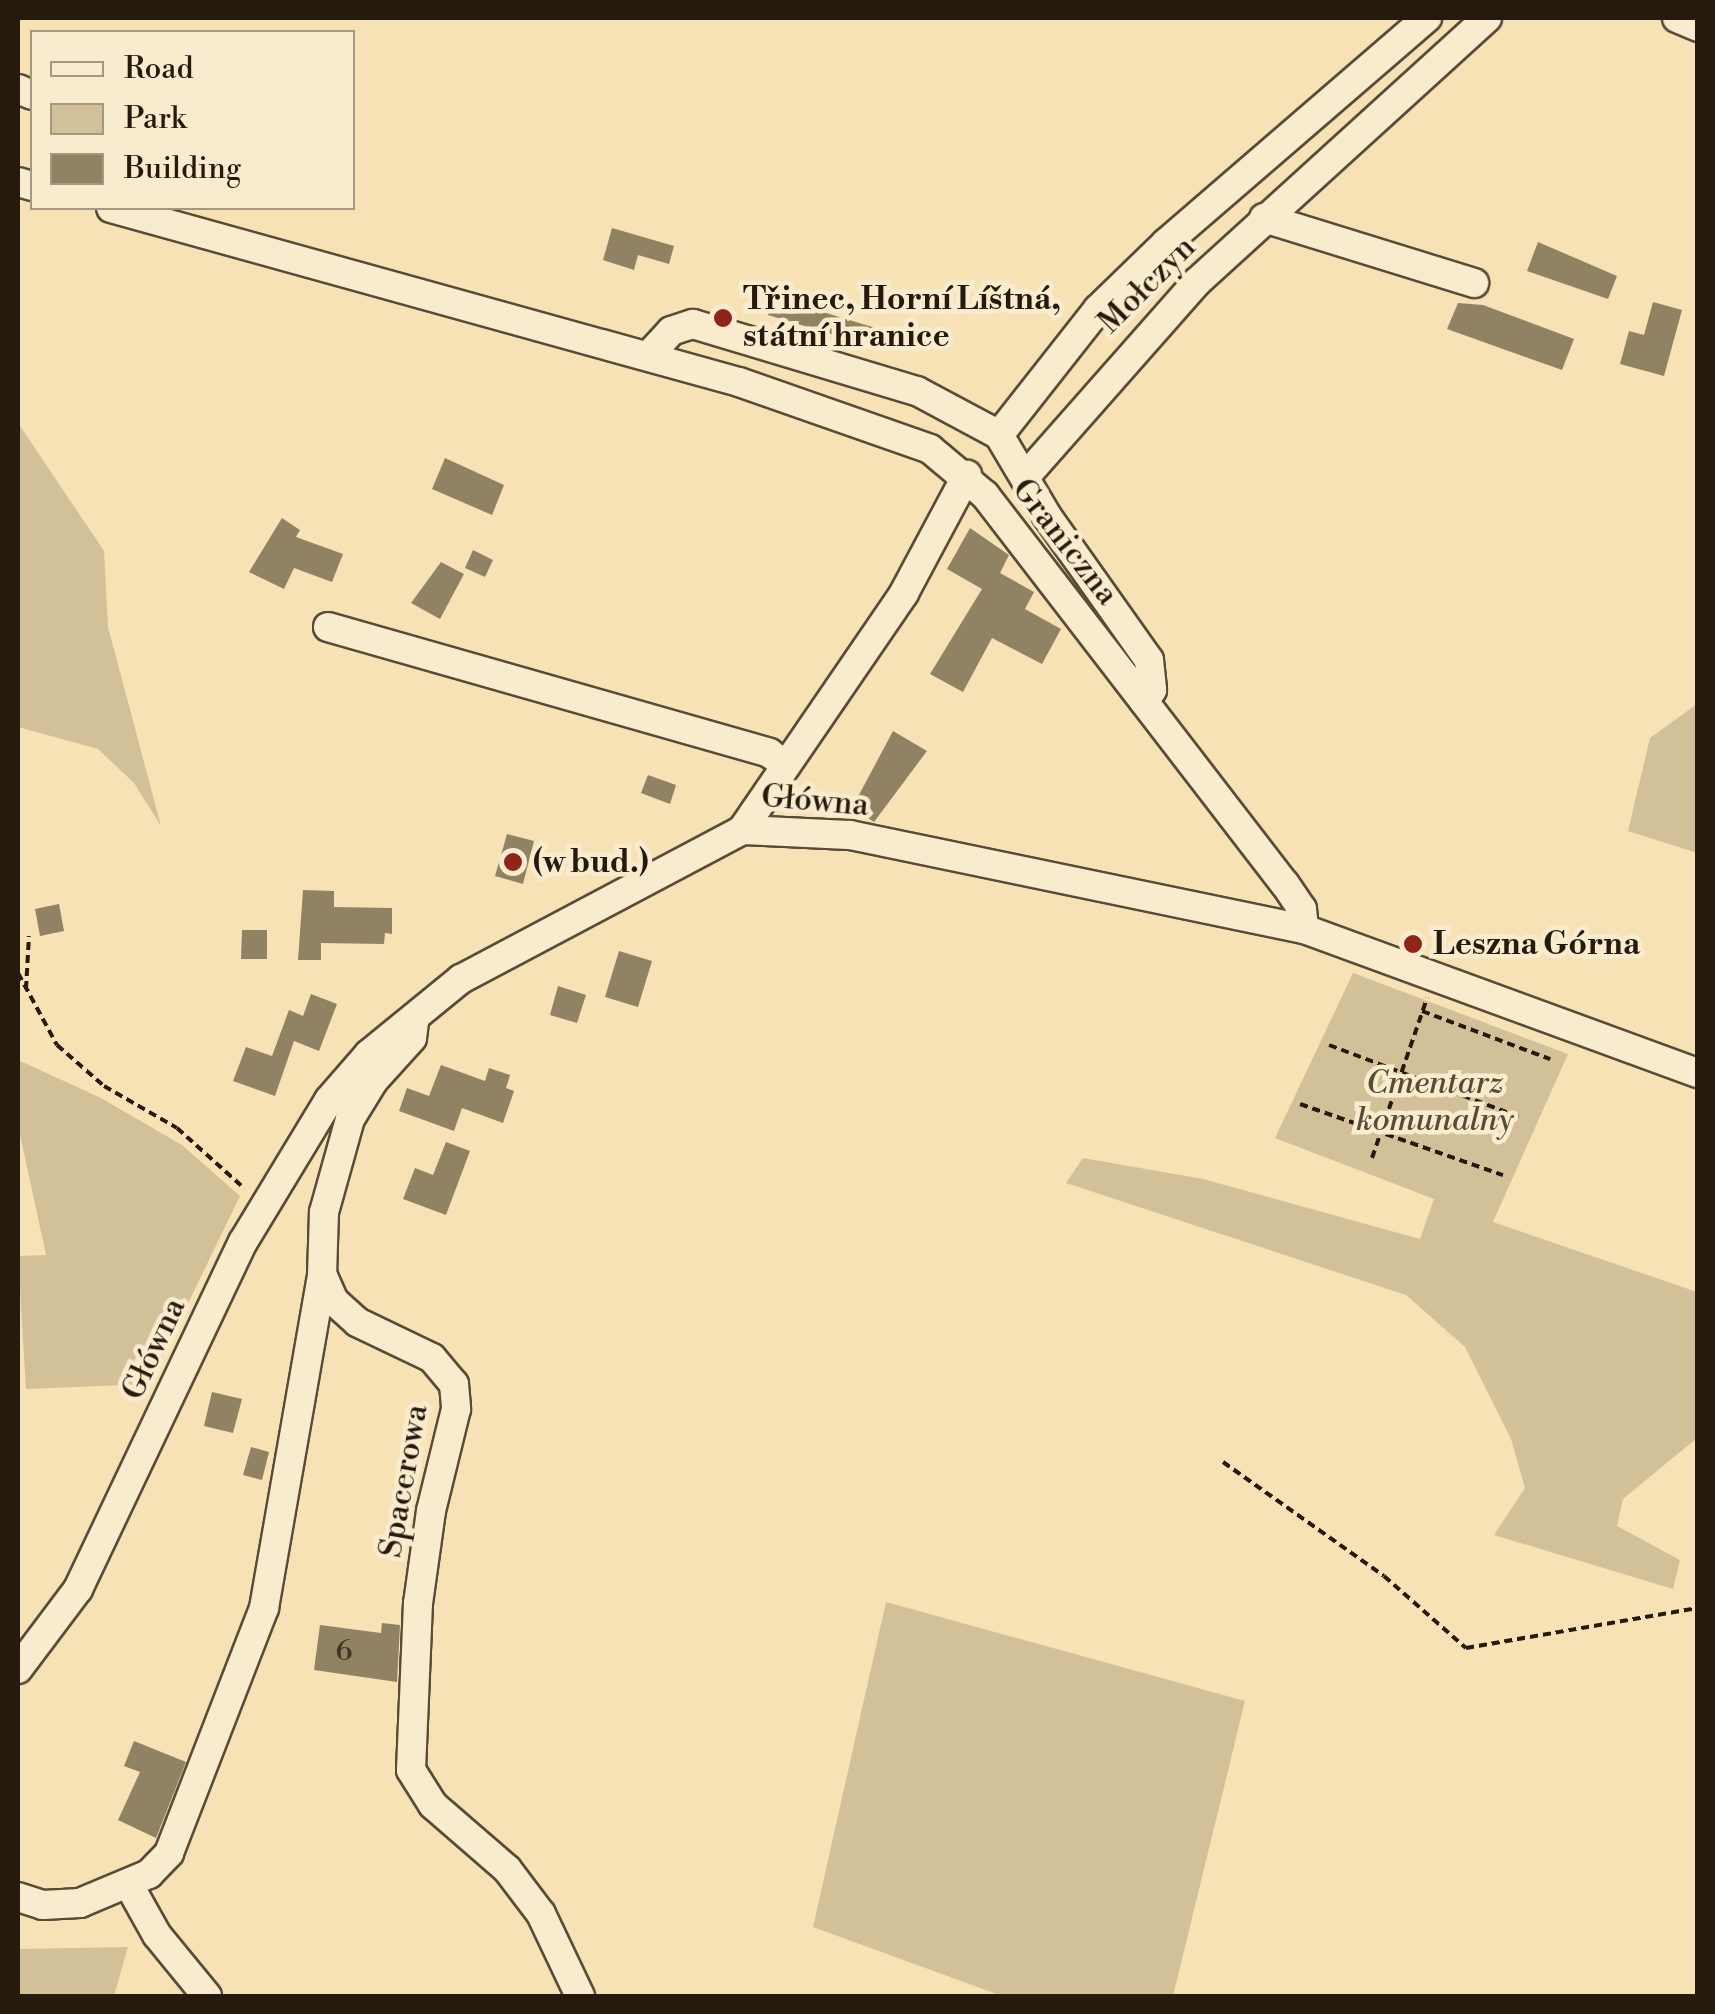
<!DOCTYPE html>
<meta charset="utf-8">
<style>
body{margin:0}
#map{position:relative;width:1715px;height:2014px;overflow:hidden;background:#f6e2b4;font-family:"Libre Bodoni",serif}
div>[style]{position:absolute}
.green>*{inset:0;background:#d2c098}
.building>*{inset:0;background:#928264}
.path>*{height:4px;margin-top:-2px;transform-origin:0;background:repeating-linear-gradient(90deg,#251a0d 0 8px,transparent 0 13px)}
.roads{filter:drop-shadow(2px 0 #594c37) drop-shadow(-2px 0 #594c37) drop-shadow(0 2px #594c37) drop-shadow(0 -2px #594c37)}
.minor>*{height:28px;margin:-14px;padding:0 14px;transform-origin:14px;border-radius:14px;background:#f9ecce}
.dots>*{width:28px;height:28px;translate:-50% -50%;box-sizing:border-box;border:5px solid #f9ecce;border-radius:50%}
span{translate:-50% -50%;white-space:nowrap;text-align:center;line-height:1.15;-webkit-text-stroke:9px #f9ecce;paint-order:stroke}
.number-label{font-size:28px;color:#403423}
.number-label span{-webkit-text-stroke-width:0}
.street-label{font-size:32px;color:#251a0d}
.poi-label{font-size:32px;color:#251a0d;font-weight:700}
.left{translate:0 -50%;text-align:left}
.park-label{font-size:32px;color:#594c37;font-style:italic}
.frame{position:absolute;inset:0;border:20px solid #251a0d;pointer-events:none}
.legend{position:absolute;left:30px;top:30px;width:325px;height:180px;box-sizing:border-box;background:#f9ecce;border:2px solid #a49881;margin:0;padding:12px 18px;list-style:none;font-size:30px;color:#251a0d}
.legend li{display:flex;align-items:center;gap:20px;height:50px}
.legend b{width:50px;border:2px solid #a49881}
</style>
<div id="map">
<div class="green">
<i style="clip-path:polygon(18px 423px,104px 551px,108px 627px,161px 826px,134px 783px,98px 749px,18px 727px)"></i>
<i style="clip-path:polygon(1697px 704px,1697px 853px,1628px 831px,1650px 738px)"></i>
<i style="clip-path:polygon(1353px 973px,1568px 1054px,1493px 1222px,1697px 1292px,1697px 1438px,1623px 1499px,1617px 1526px,1680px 1560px,1673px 1589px,1494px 1535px,1525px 1488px,1511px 1439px,1465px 1347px,1406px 1295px,1066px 1183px,1083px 1158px,1203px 1179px,1420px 1239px,1434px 1199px,1275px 1138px)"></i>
<i style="clip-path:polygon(18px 1060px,99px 1097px,182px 1145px,240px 1196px,149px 1384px,26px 1389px,18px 1256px,46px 1255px,18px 1125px)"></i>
<i style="clip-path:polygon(886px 1602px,1245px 1701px,1173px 1996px,1002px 1996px,813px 1927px)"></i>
<i style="clip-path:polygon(128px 1947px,114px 1996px,18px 1996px,18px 1949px)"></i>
</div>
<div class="building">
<i style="clip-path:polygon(612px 228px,674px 246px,669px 264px,638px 255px,634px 270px,603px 260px)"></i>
<i style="clip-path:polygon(1538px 242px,1617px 276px,1608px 299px,1527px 271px)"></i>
<i style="clip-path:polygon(773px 297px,879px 329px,874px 347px,768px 315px)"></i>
<i style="clip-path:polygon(1653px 302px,1682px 310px,1664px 376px,1620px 364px,1629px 331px,1644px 335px)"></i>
<i style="clip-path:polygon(1458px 303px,1483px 305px,1574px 339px,1562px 370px,1447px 329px)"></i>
<i style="clip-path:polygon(445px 458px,504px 485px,492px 515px,432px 489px)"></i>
<i style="clip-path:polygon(282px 518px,300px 530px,296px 537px,343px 554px,332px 582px,294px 568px,284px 589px,249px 572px)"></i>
<i style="clip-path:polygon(970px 528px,1009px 555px,1000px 573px,1034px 592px,1025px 609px,1061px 629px,1042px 664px,992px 638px,963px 692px,930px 674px,982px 589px,947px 569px)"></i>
<i style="clip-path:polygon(473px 550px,493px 560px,485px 577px,465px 568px)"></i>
<i style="clip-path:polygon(441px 562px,464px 574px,440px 619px,411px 603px)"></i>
<i style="clip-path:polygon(893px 731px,927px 751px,874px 822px,852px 808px)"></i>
<i style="clip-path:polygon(648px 775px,676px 785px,670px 804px,641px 793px)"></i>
<i style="clip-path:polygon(507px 834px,534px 841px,523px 884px,495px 876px)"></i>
<i style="clip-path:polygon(303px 890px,334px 891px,334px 907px,392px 908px,392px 934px,385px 933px,384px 944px,321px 943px,321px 960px,298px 960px)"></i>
<i style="clip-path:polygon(59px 904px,64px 931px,40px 936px,35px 909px)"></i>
<i style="clip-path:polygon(242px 930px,267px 930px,267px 959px,241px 959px)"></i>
<i style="clip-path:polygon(619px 951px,652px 961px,638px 1007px,605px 997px)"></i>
<i style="clip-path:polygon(558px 986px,586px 995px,577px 1023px,550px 1015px)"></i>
<i style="clip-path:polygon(311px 994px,337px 1004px,319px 1051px,294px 1041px,275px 1096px,233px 1081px,246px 1047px,272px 1056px,289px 1010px,303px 1016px)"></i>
<i style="clip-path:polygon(441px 1065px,485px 1081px,489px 1068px,510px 1075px,506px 1088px,514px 1091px,503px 1123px,462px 1108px,454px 1131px,399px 1111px,407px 1088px,429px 1096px)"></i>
<i style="clip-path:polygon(446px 1142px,470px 1151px,446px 1215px,403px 1199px,415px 1168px,433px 1175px)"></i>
<i style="clip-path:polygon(212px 1392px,242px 1399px,233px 1433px,204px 1426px)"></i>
<i style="clip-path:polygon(251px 1447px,269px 1452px,262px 1480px,243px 1475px)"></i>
<i style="clip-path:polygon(382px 1623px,400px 1625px,397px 1682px,314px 1670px,320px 1625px,381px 1633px)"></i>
<i style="clip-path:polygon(134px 1741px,186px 1762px,156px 1838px,118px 1820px,140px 1772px,124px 1766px)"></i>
</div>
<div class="path">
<i style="left:18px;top:973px;width:82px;rotate:61.6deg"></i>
<i style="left:57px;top:1045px;width:62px;rotate:41.1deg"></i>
<i style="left:104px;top:1086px;width:84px;rotate:29.9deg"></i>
<i style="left:177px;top:1128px;width:91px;rotate:41.9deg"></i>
<i style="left:26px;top:989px;width:53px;rotate:-86.8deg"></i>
<i style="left:1422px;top:1011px;width:137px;rotate:20.6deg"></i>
<i style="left:1329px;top:1045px;width:204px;rotate:20.7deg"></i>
<i style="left:1300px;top:1104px;width:215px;rotate:19.3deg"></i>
<i style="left:1372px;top:1158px;width:169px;rotate:-71deg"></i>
<i style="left:1223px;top:1462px;width:197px;rotate:35.3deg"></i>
<i style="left:1384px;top:1576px;width:109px;rotate:41.3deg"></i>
<i style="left:1466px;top:1648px;width:235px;rotate:-9.8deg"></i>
</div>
<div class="roads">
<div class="minor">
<i style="left:1677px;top:18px;width:23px;rotate:23deg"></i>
<i style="left:18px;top:89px;width:15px;rotate:23deg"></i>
<i style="left:18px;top:182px;width:15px;rotate:16deg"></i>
<i style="left:111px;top:208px;width:652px;rotate:15.49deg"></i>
<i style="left:739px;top:382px;width:202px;rotate:19.3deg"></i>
<i style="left:930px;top:449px;width:72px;rotate:39.9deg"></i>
<i style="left:985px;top:495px;width:491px;rotate:52.4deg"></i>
<i style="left:1285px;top:884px;width:30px;rotate:56deg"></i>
<i style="left:1302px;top:909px;width:20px;rotate:84deg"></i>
<i style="left:1264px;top:218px;width:220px;rotate:17.2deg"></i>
<i style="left:648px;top:356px;width:34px;rotate:-47deg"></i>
<i style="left:671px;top:331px;width:23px;rotate:-18deg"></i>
<i style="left:693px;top:324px;width:234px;rotate:16.7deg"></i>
<i style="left:917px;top:391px;width:93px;rotate:28.2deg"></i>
<i style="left:999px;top:435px;width:94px;rotate:59.3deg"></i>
<i style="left:1047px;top:516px;width:176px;rotate:54.7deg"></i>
<i style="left:1149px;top:660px;width:30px;rotate:84deg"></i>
<i style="left:1152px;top:690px;width:14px;rotate:124deg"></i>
<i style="left:999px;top:435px;width:160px;rotate:-51.8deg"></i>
<i style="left:1098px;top:309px;width:95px;rotate:-44.1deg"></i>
<i style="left:1166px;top:243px;width:345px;rotate:-40.8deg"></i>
<i style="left:1025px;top:477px;width:260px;rotate:-48.6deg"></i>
<i style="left:1197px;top:282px;width:392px;rotate:-42.3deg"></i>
<i style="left:328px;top:627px;width:459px;rotate:15.9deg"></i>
<i style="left:769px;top:753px;width:19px;rotate:35deg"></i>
<i style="left:742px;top:830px;width:287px;rotate:-55.6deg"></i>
<i style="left:904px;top:593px;width:134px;rotate:-61.9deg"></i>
<i style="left:414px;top:1022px;width:16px;rotate:97deg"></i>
<i style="left:412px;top:1038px;width:57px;rotate:132.1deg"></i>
<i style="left:374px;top:1080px;width:46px;rotate:121.6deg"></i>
<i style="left:350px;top:1119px;width:97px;rotate:105.6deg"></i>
<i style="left:324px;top:1212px;width:62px;rotate:91.8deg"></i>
<i style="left:322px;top:1274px;width:30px;rotate:66deg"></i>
<i style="left:334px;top:1301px;width:31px;rotate:42deg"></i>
<i style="left:357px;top:1322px;width:83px;rotate:25.6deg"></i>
<i style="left:432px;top:1358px;width:34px;rotate:50deg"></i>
<i style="left:454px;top:1384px;width:25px;rotate:85deg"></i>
<i style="left:456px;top:1409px;width:105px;rotate:103.8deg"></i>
<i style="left:431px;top:1511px;width:93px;rotate:98deg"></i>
<i style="left:418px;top:1603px;width:167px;rotate:92.4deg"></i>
<i style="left:411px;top:1770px;width:41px;rotate:57.8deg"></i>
<i style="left:433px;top:1805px;width:98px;rotate:40.9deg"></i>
<i style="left:507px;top:1869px;width:56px;rotate:52.9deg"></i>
<i style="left:541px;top:1914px;width:91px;rotate:64.6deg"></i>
<i style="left:18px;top:1669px;width:100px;rotate:-53.1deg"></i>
<i style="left:78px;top:1589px;width:384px;rotate:-64.6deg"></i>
<i style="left:243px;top:1242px;width:166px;rotate:-58.8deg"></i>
<i style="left:329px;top:1100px;width:61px;rotate:-49deg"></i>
<i style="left:369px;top:1054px;width:119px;rotate:-39.2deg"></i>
<i style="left:461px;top:979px;width:318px;rotate:-27.9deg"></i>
<i style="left:742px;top:830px;width:108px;rotate:2.7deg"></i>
<i style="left:850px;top:835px;width:464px;rotate:11.7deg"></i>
<i style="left:1304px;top:929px;width:419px;rotate:20.1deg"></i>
<i style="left:129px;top:1885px;width:57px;rotate:60.8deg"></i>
<i style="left:157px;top:1935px;width:79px;rotate:50.7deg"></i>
<i style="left:18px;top:1897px;width:26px;rotate:18deg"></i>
<i style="left:43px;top:1905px;width:37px;rotate:-3deg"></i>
<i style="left:80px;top:1903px;width:75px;rotate:-22.8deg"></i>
<i style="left:149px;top:1874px;width:29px;rotate:-46deg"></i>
<i style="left:169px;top:1853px;width:263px;rotate:-68.8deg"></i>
<i style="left:264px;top:1608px;width:339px;rotate:-80.1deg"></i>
</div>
</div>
<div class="dots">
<i style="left:723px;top:318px;background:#8f2418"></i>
<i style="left:513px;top:862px;background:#8f2418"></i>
<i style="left:1413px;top:944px;background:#8f2418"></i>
</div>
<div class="number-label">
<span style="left:344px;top:1652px">6</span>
</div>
<div class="street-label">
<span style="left:1147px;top:285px;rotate:-45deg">Mołczyn</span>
<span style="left:1065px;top:542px;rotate:52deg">Graniczna</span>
<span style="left:815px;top:801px;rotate:5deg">Główna</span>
<span style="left:154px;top:1349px;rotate:-65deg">Główna</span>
<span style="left:404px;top:1481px;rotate:-80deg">Spacerowa</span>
</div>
<div class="poi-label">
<span class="left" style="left:743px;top:318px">Třinec, Horní Líštná,<br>státní hranice</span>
<span class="left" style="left:533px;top:862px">(w bud.)</span>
<span class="left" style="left:1433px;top:944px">Leszna Górna</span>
</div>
<div class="park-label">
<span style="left:1435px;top:1102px">Cmentarz<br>komunalny</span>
</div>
<div class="frame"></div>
<ul class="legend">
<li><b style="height:12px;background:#f9ecce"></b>Road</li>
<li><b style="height:28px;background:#d2c098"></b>Park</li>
<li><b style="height:28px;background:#928264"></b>Building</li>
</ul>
</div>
